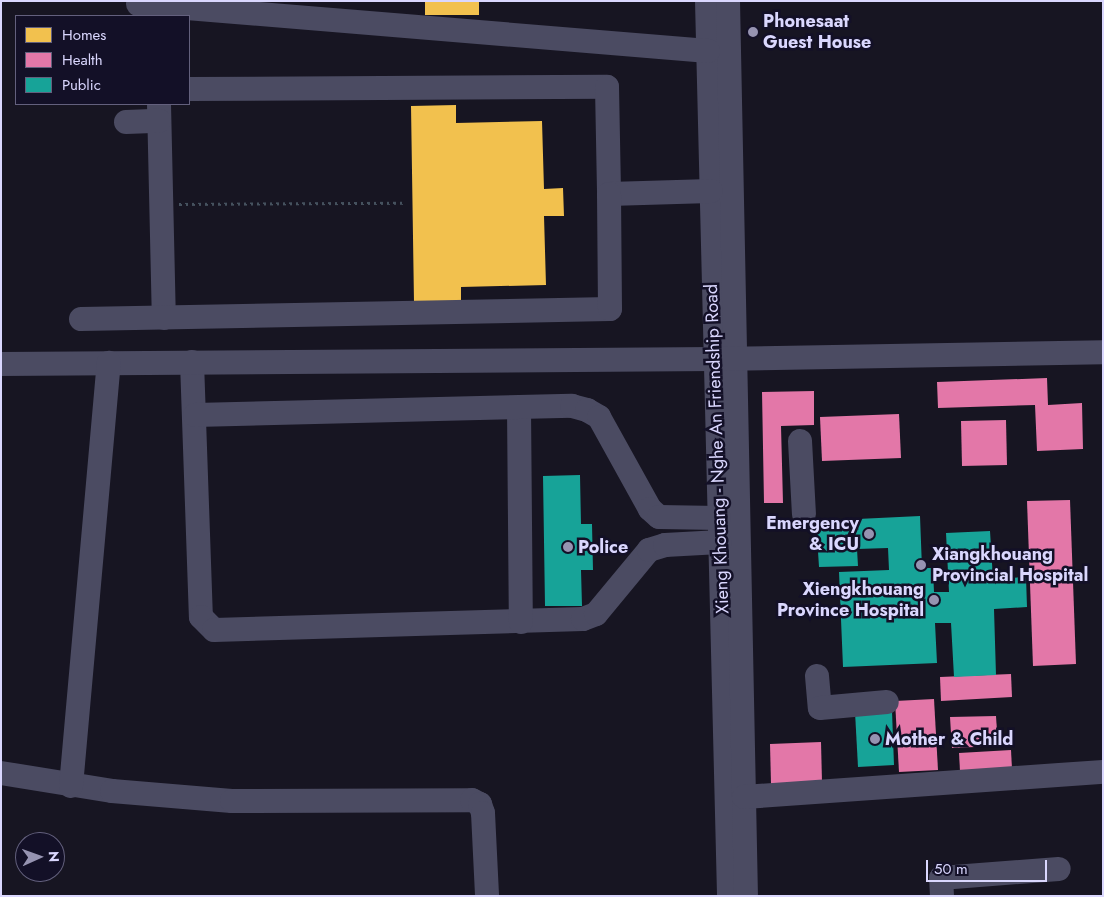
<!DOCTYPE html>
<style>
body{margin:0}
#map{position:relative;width:1104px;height:897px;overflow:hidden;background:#171522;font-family:Jost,sans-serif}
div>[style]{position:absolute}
.homes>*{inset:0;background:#f2c14e}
.health>*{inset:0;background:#e377a8}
.public>*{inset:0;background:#17a398}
.path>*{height:3px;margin-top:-1.5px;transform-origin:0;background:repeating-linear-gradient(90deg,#45515e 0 2.5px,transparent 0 6.5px)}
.minor>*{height:24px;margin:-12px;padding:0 12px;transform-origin:12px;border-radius:12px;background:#4b4b62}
.dots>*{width:14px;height:14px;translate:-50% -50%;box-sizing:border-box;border:2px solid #131027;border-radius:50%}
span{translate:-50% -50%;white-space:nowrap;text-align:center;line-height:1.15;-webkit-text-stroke:5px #131027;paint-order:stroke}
.poi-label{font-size:18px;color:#dad7fe;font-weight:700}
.left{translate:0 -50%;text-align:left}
.right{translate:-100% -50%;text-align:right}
.street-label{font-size:18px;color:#dad7fe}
.frame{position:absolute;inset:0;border:2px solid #dad7fe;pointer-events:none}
.legend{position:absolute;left:15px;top:15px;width:175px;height:90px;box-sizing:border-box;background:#131027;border:1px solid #63607d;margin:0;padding:6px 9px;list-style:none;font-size:15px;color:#dad7fe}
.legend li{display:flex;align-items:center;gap:10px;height:25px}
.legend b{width:25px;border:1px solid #63607d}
.north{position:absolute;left:15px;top:832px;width:50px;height:50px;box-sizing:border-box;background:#131027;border:1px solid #63607d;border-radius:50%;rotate:88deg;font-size:14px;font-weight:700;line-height:20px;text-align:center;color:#dad7fe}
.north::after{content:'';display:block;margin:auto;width:18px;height:22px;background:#9693b1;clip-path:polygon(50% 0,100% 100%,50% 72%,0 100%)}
.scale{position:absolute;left:926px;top:860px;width:121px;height:22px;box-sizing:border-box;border:2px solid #dad7fe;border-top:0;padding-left:6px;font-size:15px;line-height:18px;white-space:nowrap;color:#dad7fe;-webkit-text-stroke:4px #131027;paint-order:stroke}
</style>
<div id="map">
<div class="homes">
<i style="clip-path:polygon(425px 1px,479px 1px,479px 15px,425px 15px)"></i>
<i style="clip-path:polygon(456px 105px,456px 123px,542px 121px,544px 189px,563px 188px,564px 216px,544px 216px,546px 285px,461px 287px,461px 302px,414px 303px,411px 106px)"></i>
</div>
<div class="health">
<i style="clip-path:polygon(1047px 378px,1048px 405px,1082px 403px,1083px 449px,1037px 451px,1035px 405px,938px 408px,937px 382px)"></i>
<i style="clip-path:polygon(814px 391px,814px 425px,781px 426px,783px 503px,764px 503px,762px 392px)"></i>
<i style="clip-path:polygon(899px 414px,901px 458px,822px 461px,820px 417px)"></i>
<i style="clip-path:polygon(1006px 420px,1007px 465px,962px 466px,961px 421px)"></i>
<i style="clip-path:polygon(1070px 500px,1076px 664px,1033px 666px,1027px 501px)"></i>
<i style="clip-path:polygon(1011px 674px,1012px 697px,941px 701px,940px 677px)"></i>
<i style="clip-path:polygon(934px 699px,938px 770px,899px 772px,895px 701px)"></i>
<i style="clip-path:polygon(996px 716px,998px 746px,952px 748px,950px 717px)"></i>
<i style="clip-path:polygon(821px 742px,822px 782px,771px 784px,770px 744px)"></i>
<i style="clip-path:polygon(1011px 750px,1012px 769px,960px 771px,959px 753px)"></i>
</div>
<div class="public">
<i style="clip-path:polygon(580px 475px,581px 524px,592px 524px,593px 570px,581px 570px,582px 606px,545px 606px,543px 476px)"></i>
<i style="clip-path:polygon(920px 516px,922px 568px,933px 568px,934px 592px,949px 592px,946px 533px,990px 531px,993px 579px,1026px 577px,1027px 607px,994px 609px,996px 675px,954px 677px,951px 623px,935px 623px,937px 663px,843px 667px,839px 572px,889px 570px,888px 548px,857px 549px,858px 566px,819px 567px,816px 521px)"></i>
<i style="clip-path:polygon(892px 711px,894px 765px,858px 767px,855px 712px)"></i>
</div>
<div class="path">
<i style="left:179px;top:204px;width:227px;rotate:-0.3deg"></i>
</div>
<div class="minor">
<i style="left:707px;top:1px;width:895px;rotate:88.59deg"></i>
<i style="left:728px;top:1px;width:895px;rotate:88.85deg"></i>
<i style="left:138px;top:4px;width:572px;rotate:4.71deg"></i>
<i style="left:189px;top:89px;width:418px;rotate:-0.3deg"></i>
<i style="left:607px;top:87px;width:107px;rotate:88.9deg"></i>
<i style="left:609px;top:194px;width:102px;rotate:-1.7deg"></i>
<i style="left:159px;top:104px;width:214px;rotate:88.7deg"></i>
<i style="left:126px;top:122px;width:33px;rotate:-2deg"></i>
<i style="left:81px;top:319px;width:529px;rotate:-1.08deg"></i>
<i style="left:610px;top:309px;width:115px;rotate:-90.5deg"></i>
<i style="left:192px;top:362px;width:255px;rotate:88deg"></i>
<i style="left:201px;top:617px;width:18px;rotate:45deg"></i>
<i style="left:214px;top:630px;width:369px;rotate:-1.7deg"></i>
<i style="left:583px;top:619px;width:14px;rotate:-21deg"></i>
<i style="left:596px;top:614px;width:83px;rotate:-50.4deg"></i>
<i style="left:649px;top:550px;width:17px;rotate:-17deg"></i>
<i style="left:665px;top:545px;width:55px;rotate:-3.1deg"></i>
<i style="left:1px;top:364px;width:714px;rotate:-0.4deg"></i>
<i style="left:715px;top:359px;width:388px;rotate:-1deg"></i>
<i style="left:519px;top:408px;width:214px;rotate:89.5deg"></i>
<i style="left:195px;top:415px;width:377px;rotate:-1.4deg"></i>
<i style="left:572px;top:406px;width:16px;rotate:15deg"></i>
<i style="left:587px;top:410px;width:14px;rotate:30deg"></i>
<i style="left:599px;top:417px;width:105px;rotate:61deg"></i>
<i style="left:650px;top:509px;width:12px;rotate:42deg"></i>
<i style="left:659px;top:517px;width:60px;rotate:1deg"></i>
<i style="left:800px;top:441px;width:73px;rotate:86.9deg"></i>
<i style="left:817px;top:676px;width:32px;rotate:85deg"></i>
<i style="left:820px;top:708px;width:67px;rotate:-5.1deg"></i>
<i style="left:1px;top:773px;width:112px;rotate:9.2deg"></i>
<i style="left:112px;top:791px;width:120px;rotate:4.8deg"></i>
<i style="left:232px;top:801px;width:240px;rotate:-0.2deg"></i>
<i style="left:472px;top:800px;width:9px;rotate:27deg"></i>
<i style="left:480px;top:804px;width:9px;rotate:72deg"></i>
<i style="left:483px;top:813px;width:83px;rotate:87.2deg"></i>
<i style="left:71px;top:786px;width:425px;rotate:-84.9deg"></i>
<i style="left:744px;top:797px;width:360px;rotate:-4deg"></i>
<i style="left:942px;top:896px;width:18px;rotate:-93deg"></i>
<i style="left:941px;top:878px;width:118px;rotate:-4.4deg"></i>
</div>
<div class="dots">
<i style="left:753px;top:32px;background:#9693b1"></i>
<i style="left:869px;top:534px;background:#9693b1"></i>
<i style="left:568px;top:547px;background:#9693b1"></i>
<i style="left:921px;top:565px;background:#9693b1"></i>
<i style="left:934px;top:600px;background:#9693b1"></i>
<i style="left:875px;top:739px;background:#9693b1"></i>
</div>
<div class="poi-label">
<span class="left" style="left:763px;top:32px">Phonesaat<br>Guest House</span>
<span class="right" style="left:859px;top:534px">Emergency<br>&amp; ICU</span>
<span class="left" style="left:578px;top:547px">Police</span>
<span class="left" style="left:932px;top:565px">Xiangkhouang<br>Provincial Hospital</span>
<span class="right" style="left:924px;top:600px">Xiengkhouang<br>Province Hospital</span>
<span class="left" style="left:885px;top:739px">Mother &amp; Child</span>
</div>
<div class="street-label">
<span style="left:717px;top:449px;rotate:-92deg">Xieng Khouang - Nghe An Friendship Road</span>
</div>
<div class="frame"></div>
<ul class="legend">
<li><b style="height:14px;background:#f2c14e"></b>Homes</li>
<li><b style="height:14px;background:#e377a8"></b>Health</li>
<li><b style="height:14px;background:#17a398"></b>Public</li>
</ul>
<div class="north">N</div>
<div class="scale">50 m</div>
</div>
